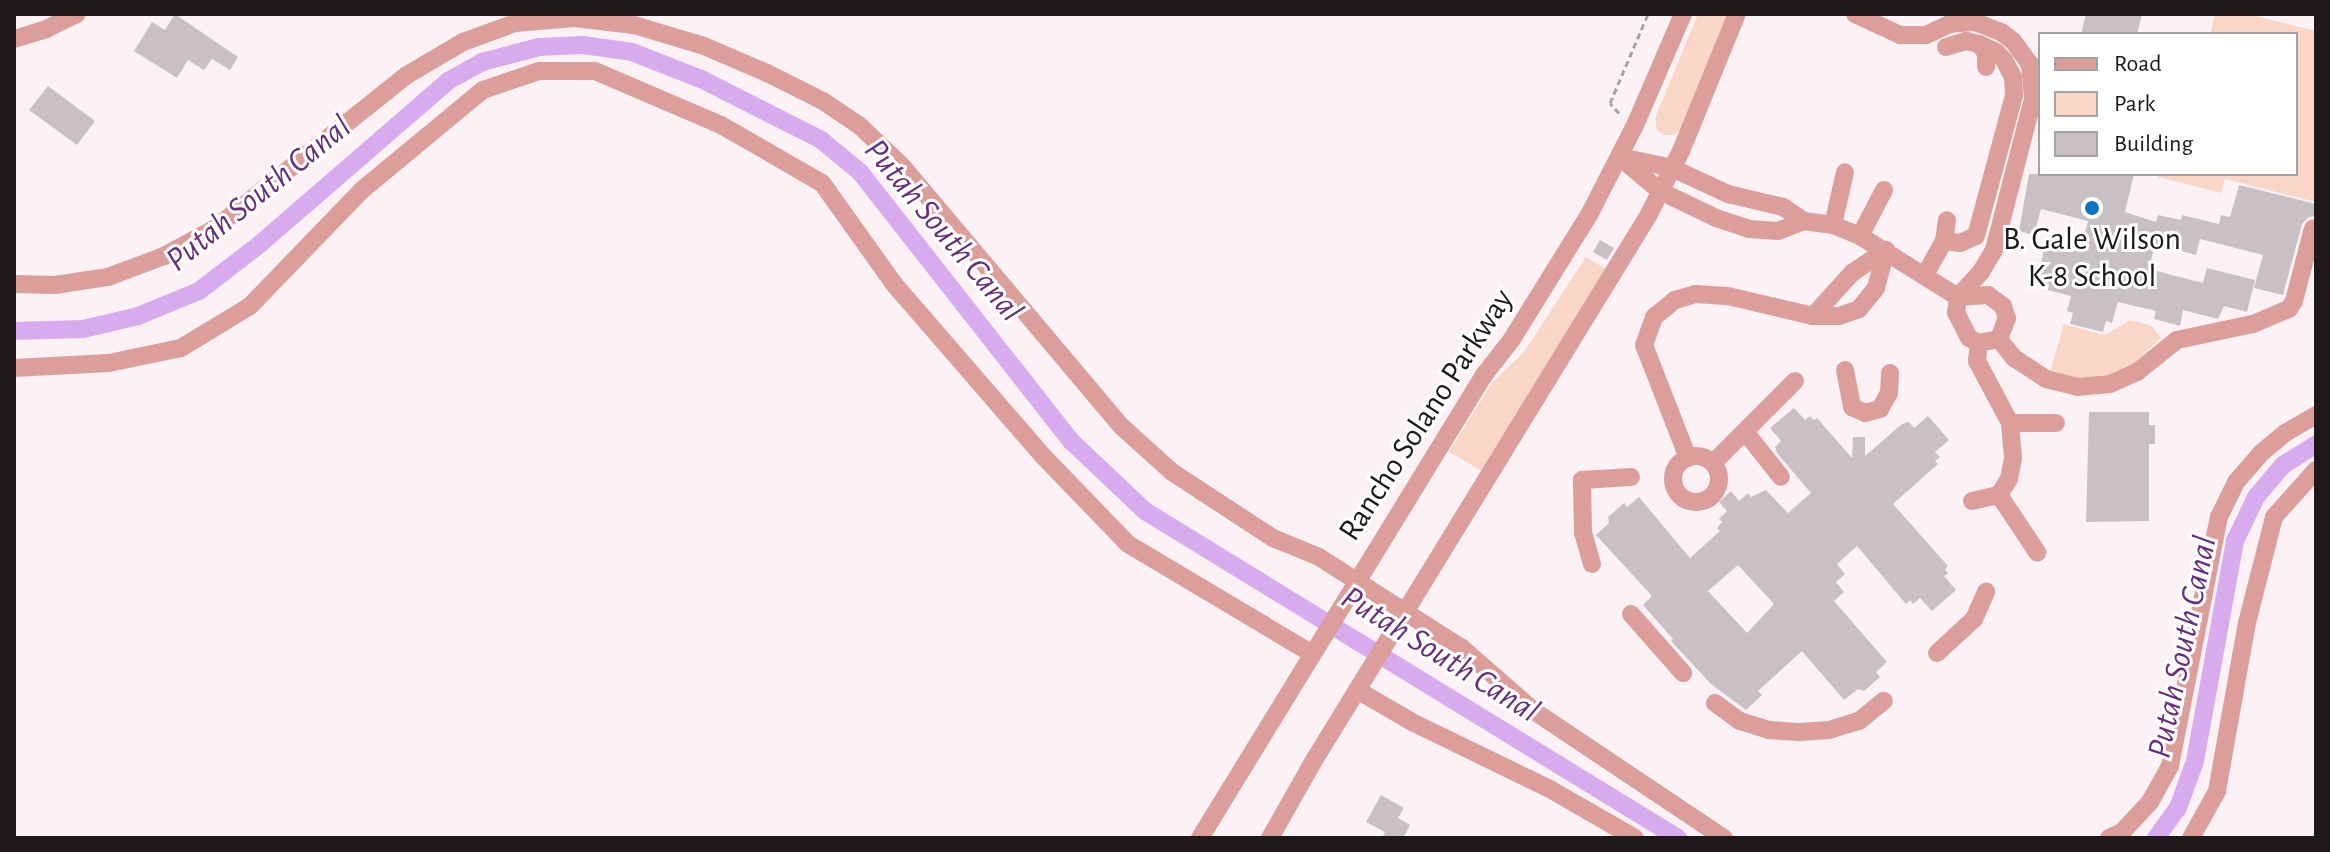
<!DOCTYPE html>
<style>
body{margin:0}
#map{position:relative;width:2330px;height:852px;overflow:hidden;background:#fcf1f4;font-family:"Alegreya Sans",sans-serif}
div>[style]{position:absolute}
.green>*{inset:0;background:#fad6c6}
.canal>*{height:18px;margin:-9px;padding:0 9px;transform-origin:9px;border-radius:9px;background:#d8aaee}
.building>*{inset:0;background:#c9c0c6}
.path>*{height:3px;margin-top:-1.5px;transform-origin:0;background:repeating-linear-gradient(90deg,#a9a0a3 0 6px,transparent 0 10px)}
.minor>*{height:18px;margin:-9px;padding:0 9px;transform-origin:9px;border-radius:9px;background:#dc9e9b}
.minor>.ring{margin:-9px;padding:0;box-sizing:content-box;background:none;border:18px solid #dc9e9b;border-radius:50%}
.dots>*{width:22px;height:22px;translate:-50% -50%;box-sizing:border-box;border:4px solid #fff;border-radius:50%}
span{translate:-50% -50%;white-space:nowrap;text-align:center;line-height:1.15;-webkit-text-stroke:6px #fff;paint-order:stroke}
.poi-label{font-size:32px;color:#1d191a}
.street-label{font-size:32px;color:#1d191a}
.water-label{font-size:34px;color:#662e7d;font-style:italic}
.frame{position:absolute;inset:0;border:16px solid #1d191a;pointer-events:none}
.legend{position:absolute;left:2038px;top:32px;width:260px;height:144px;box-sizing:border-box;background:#fff;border:2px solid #a5a3a3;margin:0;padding:10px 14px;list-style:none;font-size:24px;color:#1d191a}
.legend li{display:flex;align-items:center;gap:16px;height:40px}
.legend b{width:40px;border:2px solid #a5a3a3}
</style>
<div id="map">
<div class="green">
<i style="clip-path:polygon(1698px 14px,1729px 14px,1681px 129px,1674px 135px,1663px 135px,1657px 130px,1655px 118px)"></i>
<i style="clip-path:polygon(2215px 14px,2248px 14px,2316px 31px,2316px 202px,2225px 179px,2221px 193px,2158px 177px,2159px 174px,2296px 174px,2296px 34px,2210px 34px)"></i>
<i style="clip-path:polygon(1586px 257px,1606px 269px,1482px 471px,1449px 452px,1492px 383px,1524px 352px)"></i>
<i style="clip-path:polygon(2130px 320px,2152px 326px,2161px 338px,2134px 363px,2106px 376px,2085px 379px,2050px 372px,2064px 324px,2105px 335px)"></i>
</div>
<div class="canal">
<i style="left:14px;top:331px;width:69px;rotate:-1.7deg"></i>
<i style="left:83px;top:329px;width:57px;rotate:-13.3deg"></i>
<i style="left:138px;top:316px;width:66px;rotate:-22.3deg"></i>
<i style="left:199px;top:291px;width:77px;rotate:-37.6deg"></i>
<i style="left:260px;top:244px;width:249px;rotate:-40.9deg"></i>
<i style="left:448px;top:81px;width:39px;rotate:-29deg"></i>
<i style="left:482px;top:62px;width:59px;rotate:-14.7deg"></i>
<i style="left:539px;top:47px;width:44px;rotate:-2.6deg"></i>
<i style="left:583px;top:45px;width:49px;rotate:8.1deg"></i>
<i style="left:632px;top:52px;width:74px;rotate:21.4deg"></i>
<i style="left:701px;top:79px;width:133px;rotate:26.8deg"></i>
<i style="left:820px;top:139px;width:52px;rotate:39.5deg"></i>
<i style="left:860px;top:172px;width:342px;rotate:51.9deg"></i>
<i style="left:1071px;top:441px;width:102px;rotate:43.4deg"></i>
<i style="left:1145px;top:511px;width:625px;rotate:31.53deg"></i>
<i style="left:2156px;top:838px;width:37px;rotate:-54deg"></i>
<i style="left:2178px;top:808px;width:50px;rotate:-70.1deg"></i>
<i style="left:2195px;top:761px;width:224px;rotate:-79.7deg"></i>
<i style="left:2235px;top:541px;width:49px;rotate:-64.5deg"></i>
<i style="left:2256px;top:497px;width:42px;rotate:-49.8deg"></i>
<i style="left:2283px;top:465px;width:39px;rotate:-32deg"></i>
</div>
<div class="building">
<i style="clip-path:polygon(175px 14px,238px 57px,230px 70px,212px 59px,204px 70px,188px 60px,177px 78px,134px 51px,152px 22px,165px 30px)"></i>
<i style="clip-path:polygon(2086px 14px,2142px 14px,2137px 34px,2081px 34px)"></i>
<i style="clip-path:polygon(48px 86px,95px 121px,77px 145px,29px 110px)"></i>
<i style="clip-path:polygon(2029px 174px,2134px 174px,2125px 212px,2156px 222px,2158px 215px,2181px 220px,2182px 215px,2219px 224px,2221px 215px,2230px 217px,2239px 185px,2316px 204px,2316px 216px,2309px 217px,2302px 224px,2283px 295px,2254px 288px,2263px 255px,2200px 239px,2196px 255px,2155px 244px,2149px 269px,2203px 283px,2207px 268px,2255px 280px,2247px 312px,2224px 306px,2218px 319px,2183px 310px,2180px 326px,2154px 319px,2156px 311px,2118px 302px,2112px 323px,2106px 321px,2103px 332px,2070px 324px,2073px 313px,2067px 311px,2071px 296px,2048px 290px,2049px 284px,2038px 281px,2045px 243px,2080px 252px,2088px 221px,2041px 209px,2034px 235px,2019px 231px)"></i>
<i style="clip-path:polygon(1600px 240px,1614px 248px,1607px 260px,1593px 252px)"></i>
<i style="clip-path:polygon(evenodd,1794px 408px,1805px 420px,1810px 416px,1814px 420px,1817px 418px,1852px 458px,1853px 437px,1865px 437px,1865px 456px,1902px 424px,1909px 422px,1914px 428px,1928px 416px,1949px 440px,1935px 452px,1940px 457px,1935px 461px,1938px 464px,1893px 504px,1948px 566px,1945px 569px,1948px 574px,1944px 576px,1956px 590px,1932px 611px,1920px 598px,1913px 604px,1910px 600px,1906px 604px,1857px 546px,1837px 564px,1845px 574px,1836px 582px,1844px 592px,1834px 601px,1887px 662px,1876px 672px,1880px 677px,1864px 691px,1858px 689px,1844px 700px,1802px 651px,1758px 691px,1762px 695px,1746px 710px,1711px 684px,1671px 641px,1673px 639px,1643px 605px,1652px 596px,1596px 535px,1609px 523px,1608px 517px,1624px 503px,1627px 507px,1639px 497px,1690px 558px,1720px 531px,1717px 528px,1722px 522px,1719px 519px,1727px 511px,1719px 502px,1731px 491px,1739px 501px,1748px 493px,1751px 497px,1766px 490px,1788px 513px,1811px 493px,1777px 453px,1775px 447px,1781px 441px,1770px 428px,1794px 408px,1738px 565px,1774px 604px,1747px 633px,1708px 591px,1738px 565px)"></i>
<i style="clip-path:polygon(2089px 412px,2149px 412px,2149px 425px,2155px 425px,2155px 444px,2149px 444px,2149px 521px,2086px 522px)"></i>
<i style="clip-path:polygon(1381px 795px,1404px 808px,1398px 818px,1410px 825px,1403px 838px,1382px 838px,1385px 832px,1366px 822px)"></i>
</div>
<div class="path">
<i style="left:1619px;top:113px;width:13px;rotate:-132deg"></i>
<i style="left:1610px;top:103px;width:97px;rotate:-66.9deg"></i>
</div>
<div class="minor">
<i style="left:1855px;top:14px;width:50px;rotate:25deg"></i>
<i style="left:1900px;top:35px;width:26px"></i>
<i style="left:1926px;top:35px;width:26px;rotate:-25deg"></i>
<i style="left:1950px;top:24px;width:25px;rotate:-5deg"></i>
<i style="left:1975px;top:22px;width:28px;rotate:21deg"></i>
<i style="left:2001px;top:32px;width:15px;rotate:37deg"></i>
<i style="left:2013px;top:41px;width:29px;rotate:54deg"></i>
<i style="left:2030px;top:64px;width:35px;rotate:85deg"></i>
<i style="left:2033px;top:99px;width:156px;rotate:104.5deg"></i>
<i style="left:1994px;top:250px;width:26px;rotate:121deg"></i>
<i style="left:1981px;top:272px;width:34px;rotate:133deg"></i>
<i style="left:14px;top:39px;width:34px;rotate:-17deg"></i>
<i style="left:46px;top:29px;width:34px;rotate:-26deg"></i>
<i style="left:1946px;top:47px;width:21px;rotate:-17deg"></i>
<i style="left:1966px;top:41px;width:13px;rotate:13deg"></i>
<i style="left:1979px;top:44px;width:11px;rotate:52deg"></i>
<i style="left:1986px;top:53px;width:14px;rotate:90deg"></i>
<i style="left:1620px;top:157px;width:53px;rotate:11.9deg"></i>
<i style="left:1672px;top:168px;width:62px;rotate:24.9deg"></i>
<i style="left:1728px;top:194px;width:57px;rotate:13.3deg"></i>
<i style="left:1783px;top:207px;width:25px;rotate:34deg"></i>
<i style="left:1804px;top:221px;width:29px;rotate:8deg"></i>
<i style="left:1833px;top:225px;width:29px;rotate:22deg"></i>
<i style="left:1860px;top:236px;width:115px;rotate:31.9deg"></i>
<i style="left:1958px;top:297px;width:30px;rotate:-4deg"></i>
<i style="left:1988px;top:295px;width:19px;rotate:36deg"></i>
<i style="left:2003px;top:306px;width:13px;rotate:72deg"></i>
<i style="left:2007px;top:318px;width:22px;rotate:111deg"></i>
<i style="left:1999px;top:339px;width:20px;rotate:169deg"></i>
<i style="left:1979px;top:343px;width:11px;rotate:-153deg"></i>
<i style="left:1969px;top:338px;width:29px;rotate:-117deg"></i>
<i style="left:1956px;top:312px;width:15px;rotate:-82deg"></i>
<i style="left:1622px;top:159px;width:50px;rotate:40.1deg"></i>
<i style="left:1660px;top:191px;width:62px;rotate:25.7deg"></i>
<i style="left:1716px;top:218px;width:35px;rotate:18deg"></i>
<i style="left:1749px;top:229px;width:29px;rotate:4deg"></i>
<i style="left:1778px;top:231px;width:28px;rotate:-21deg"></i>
<i style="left:1833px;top:225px;width:54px;rotate:-77.2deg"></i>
<i style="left:1860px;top:236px;width:52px;rotate:-62.4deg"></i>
<i style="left:1944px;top:241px;width:16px;rotate:7deg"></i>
<i style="left:1960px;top:243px;width:17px;rotate:-24deg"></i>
<i style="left:1976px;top:236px;width:146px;rotate:-74.9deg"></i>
<i style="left:2014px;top:95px;width:18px;rotate:-93deg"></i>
<i style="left:2013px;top:77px;width:19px;rotate:-118deg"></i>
<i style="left:2004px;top:60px;width:11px;rotate:-135deg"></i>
<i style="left:1996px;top:52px;width:19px;rotate:-155deg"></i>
<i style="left:1925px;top:275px;width:39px;rotate:-61deg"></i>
<i style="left:1944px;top:241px;width:21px;rotate:-82deg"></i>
<i style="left:14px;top:284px;width:41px;rotate:1.4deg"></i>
<i style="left:55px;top:285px;width:54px;rotate:-8.6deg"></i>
<i style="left:108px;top:277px;width:60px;rotate:-20.6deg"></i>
<i style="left:164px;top:256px;width:57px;rotate:-28.4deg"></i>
<i style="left:214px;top:229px;width:247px;rotate:-38.6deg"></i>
<i style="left:407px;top:75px;width:65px;rotate:-30.5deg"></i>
<i style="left:463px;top:42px;width:55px;rotate:-20.1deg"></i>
<i style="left:515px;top:23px;width:59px;rotate:-4.8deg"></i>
<i style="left:574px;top:18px;width:60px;rotate:6.7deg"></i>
<i style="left:634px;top:25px;width:73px;rotate:16.7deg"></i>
<i style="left:704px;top:46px;width:69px;rotate:23.2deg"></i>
<i style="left:767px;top:73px;width:63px;rotate:26.6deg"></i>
<i style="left:823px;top:101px;width:45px;rotate:34deg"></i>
<i style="left:860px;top:126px;width:58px;rotate:43.6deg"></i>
<i style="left:902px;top:166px;width:340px;rotate:49.9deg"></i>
<i style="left:1121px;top:426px;width:69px;rotate:42deg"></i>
<i style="left:1172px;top:472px;width:121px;rotate:33.2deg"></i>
<i style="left:1273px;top:538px;width:50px;rotate:22.4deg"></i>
<i style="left:1319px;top:557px;width:169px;rotate:32.5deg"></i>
<i style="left:1462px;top:648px;width:96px;rotate:41.2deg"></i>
<i style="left:1534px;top:711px;width:229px;rotate:33.8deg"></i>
<i style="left:1813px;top:316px;width:58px;rotate:-47.8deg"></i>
<i style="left:1852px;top:273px;width:41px;rotate:-34.1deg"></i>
<i style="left:1999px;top:339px;width:24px;rotate:52deg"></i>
<i style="left:2014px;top:358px;width:38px;rotate:33deg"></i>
<i style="left:2046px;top:379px;width:32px;rotate:14deg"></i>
<i style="left:2077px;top:387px;width:33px;rotate:-5deg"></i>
<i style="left:2110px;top:384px;width:30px;rotate:-24deg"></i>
<i style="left:2137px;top:372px;width:51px;rotate:-38.7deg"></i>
<i style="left:2177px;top:340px;width:78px;rotate:-11.9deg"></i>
<i style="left:2253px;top:324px;width:39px;rotate:-23deg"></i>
<i style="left:2289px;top:309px;width:9px;rotate:-58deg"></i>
<i style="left:2294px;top:301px;width:75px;rotate:-75.4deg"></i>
<i style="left:14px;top:368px;width:95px;rotate:-3deg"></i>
<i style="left:109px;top:363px;width:74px;rotate:-11.8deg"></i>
<i style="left:181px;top:348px;width:81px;rotate:-31.3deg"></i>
<i style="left:250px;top:306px;width:161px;rotate:-46deg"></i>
<i style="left:362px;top:190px;width:157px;rotate:-39.6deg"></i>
<i style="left:483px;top:90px;width:59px;rotate:-18.7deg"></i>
<i style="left:539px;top:71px;width:56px"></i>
<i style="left:595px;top:71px;width:137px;rotate:23.2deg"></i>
<i style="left:721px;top:125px;width:116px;rotate:29.9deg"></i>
<i style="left:822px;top:183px;width:124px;rotate:54.5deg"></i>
<i style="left:894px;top:284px;width:228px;rotate:49.1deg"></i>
<i style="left:1043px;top:456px;width:122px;rotate:46deg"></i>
<i style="left:1128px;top:544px;width:213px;rotate:30.8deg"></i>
<i style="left:1845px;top:370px;width:38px;rotate:79deg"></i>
<i style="left:1852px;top:407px;width:14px;rotate:25deg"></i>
<i style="left:1865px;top:413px;width:16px;rotate:-15deg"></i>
<i style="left:1880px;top:409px;width:18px;rotate:-61deg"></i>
<i style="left:1889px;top:393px;width:20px;rotate:-87deg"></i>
<i style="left:2010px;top:423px;width:46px"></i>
<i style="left:1746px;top:433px;width:56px;rotate:51.5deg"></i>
<i class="ring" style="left:1673px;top:456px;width:28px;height:28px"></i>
<i style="left:1688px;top:458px;width:121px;rotate:-111.3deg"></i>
<i style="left:1644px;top:345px;width:30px;rotate:-70deg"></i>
<i style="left:1654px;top:317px;width:27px;rotate:-39deg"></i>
<i style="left:1675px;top:300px;width:22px;rotate:-16deg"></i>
<i style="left:1696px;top:294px;width:32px;rotate:4deg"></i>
<i style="left:1728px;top:296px;width:87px;rotate:13.2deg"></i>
<i style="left:1813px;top:316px;width:26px"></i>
<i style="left:1839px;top:316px;width:21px;rotate:-19deg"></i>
<i style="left:1859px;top:309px;width:27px;rotate:-51deg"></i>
<i style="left:1876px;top:288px;width:39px;rotate:-75deg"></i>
<i style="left:1713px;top:463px;width:116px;rotate:-45deg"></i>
<i style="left:1999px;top:495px;width:69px;rotate:56.3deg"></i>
<i style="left:1972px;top:501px;width:28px;rotate:-13deg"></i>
<i style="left:1999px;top:495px;width:19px;rotate:-58deg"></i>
<i style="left:2009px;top:479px;width:21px;rotate:-79deg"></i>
<i style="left:2013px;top:458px;width:35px;rotate:-95deg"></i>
<i style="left:2010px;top:423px;width:70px;rotate:-118deg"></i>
<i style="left:1977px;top:361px;width:18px;rotate:-84deg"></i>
<i style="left:1592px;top:564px;width:32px;rotate:-106deg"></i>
<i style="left:1583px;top:533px;width:53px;rotate:-91.1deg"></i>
<i style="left:1582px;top:480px;width:49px;rotate:-3.5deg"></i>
<i style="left:1631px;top:614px;width:79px;rotate:48.6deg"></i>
<i style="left:1937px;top:653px;width:50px;rotate:-42.6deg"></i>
<i style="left:1974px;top:619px;width:30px;rotate:-66deg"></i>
<i style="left:1357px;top:690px;width:66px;rotate:30.1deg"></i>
<i style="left:1414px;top:723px;width:149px;rotate:25.9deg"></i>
<i style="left:1548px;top:788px;width:100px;rotate:29.9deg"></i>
<i style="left:1715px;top:703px;width:31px;rotate:36deg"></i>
<i style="left:1740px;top:721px;width:30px;rotate:17deg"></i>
<i style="left:1769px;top:730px;width:31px;rotate:4deg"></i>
<i style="left:1800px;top:732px;width:29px;rotate:-4deg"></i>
<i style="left:1829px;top:730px;width:31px;rotate:-17deg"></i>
<i style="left:1859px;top:721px;width:32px;rotate:-39deg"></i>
<i style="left:1200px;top:838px;width:543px;rotate:-58.48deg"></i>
<i style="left:1484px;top:375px;width:46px;rotate:-52.1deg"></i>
<i style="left:1512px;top:339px;width:146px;rotate:-58.2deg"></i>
<i style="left:1589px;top:215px;width:103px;rotate:-62.9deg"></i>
<i style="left:1636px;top:123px;width:119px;rotate:-66.7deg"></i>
<i style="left:1270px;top:838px;width:87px;rotate:-60.5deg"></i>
<i style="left:1313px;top:762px;width:641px;rotate:-58.47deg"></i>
<i style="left:1648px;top:216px;width:73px;rotate:-63.1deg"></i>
<i style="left:1681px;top:151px;width:148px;rotate:-67.8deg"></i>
<i style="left:2109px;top:838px;width:14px;rotate:-25deg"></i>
<i style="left:2122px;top:832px;width:41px;rotate:-47deg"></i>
<i style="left:2150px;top:802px;width:41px;rotate:-60.9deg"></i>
<i style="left:2170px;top:766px;width:254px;rotate:-78.9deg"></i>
<i style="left:2219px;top:517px;width:39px;rotate:-64deg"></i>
<i style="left:2236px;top:482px;width:37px;rotate:-49deg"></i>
<i style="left:2260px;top:454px;width:33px;rotate:-40deg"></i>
<i style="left:2285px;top:433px;width:36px;rotate:-30deg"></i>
<i style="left:2191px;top:838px;width:54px;rotate:-61deg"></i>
<i style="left:2217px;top:791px;width:171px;rotate:-79.9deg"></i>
<i style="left:2247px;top:623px;width:109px;rotate:-75.7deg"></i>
<i style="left:2274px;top:517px;width:63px;rotate:-48.2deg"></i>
</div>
<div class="dots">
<i style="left:2092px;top:208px;background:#0a75c0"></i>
</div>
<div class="poi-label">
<span style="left:2092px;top:258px">B. Gale Wilson<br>K-8 School</span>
</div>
<div class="street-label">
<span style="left:1426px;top:415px;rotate:-57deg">Rancho Solano Parkway</span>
</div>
<div class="water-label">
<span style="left:259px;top:194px;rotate:-39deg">Putah South Canal</span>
<span style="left:943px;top:231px;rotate:50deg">Putah South Canal</span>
<span style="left:2183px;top:647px;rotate:-78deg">Putah South Canal</span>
<span style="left:1440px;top:655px;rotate:32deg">Putah South Canal</span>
</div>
<div class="frame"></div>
<ul class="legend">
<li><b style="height:10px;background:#dc9e9b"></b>Road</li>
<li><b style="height:22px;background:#fad6c6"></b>Park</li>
<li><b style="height:22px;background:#c9c0c6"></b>Building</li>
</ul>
</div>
